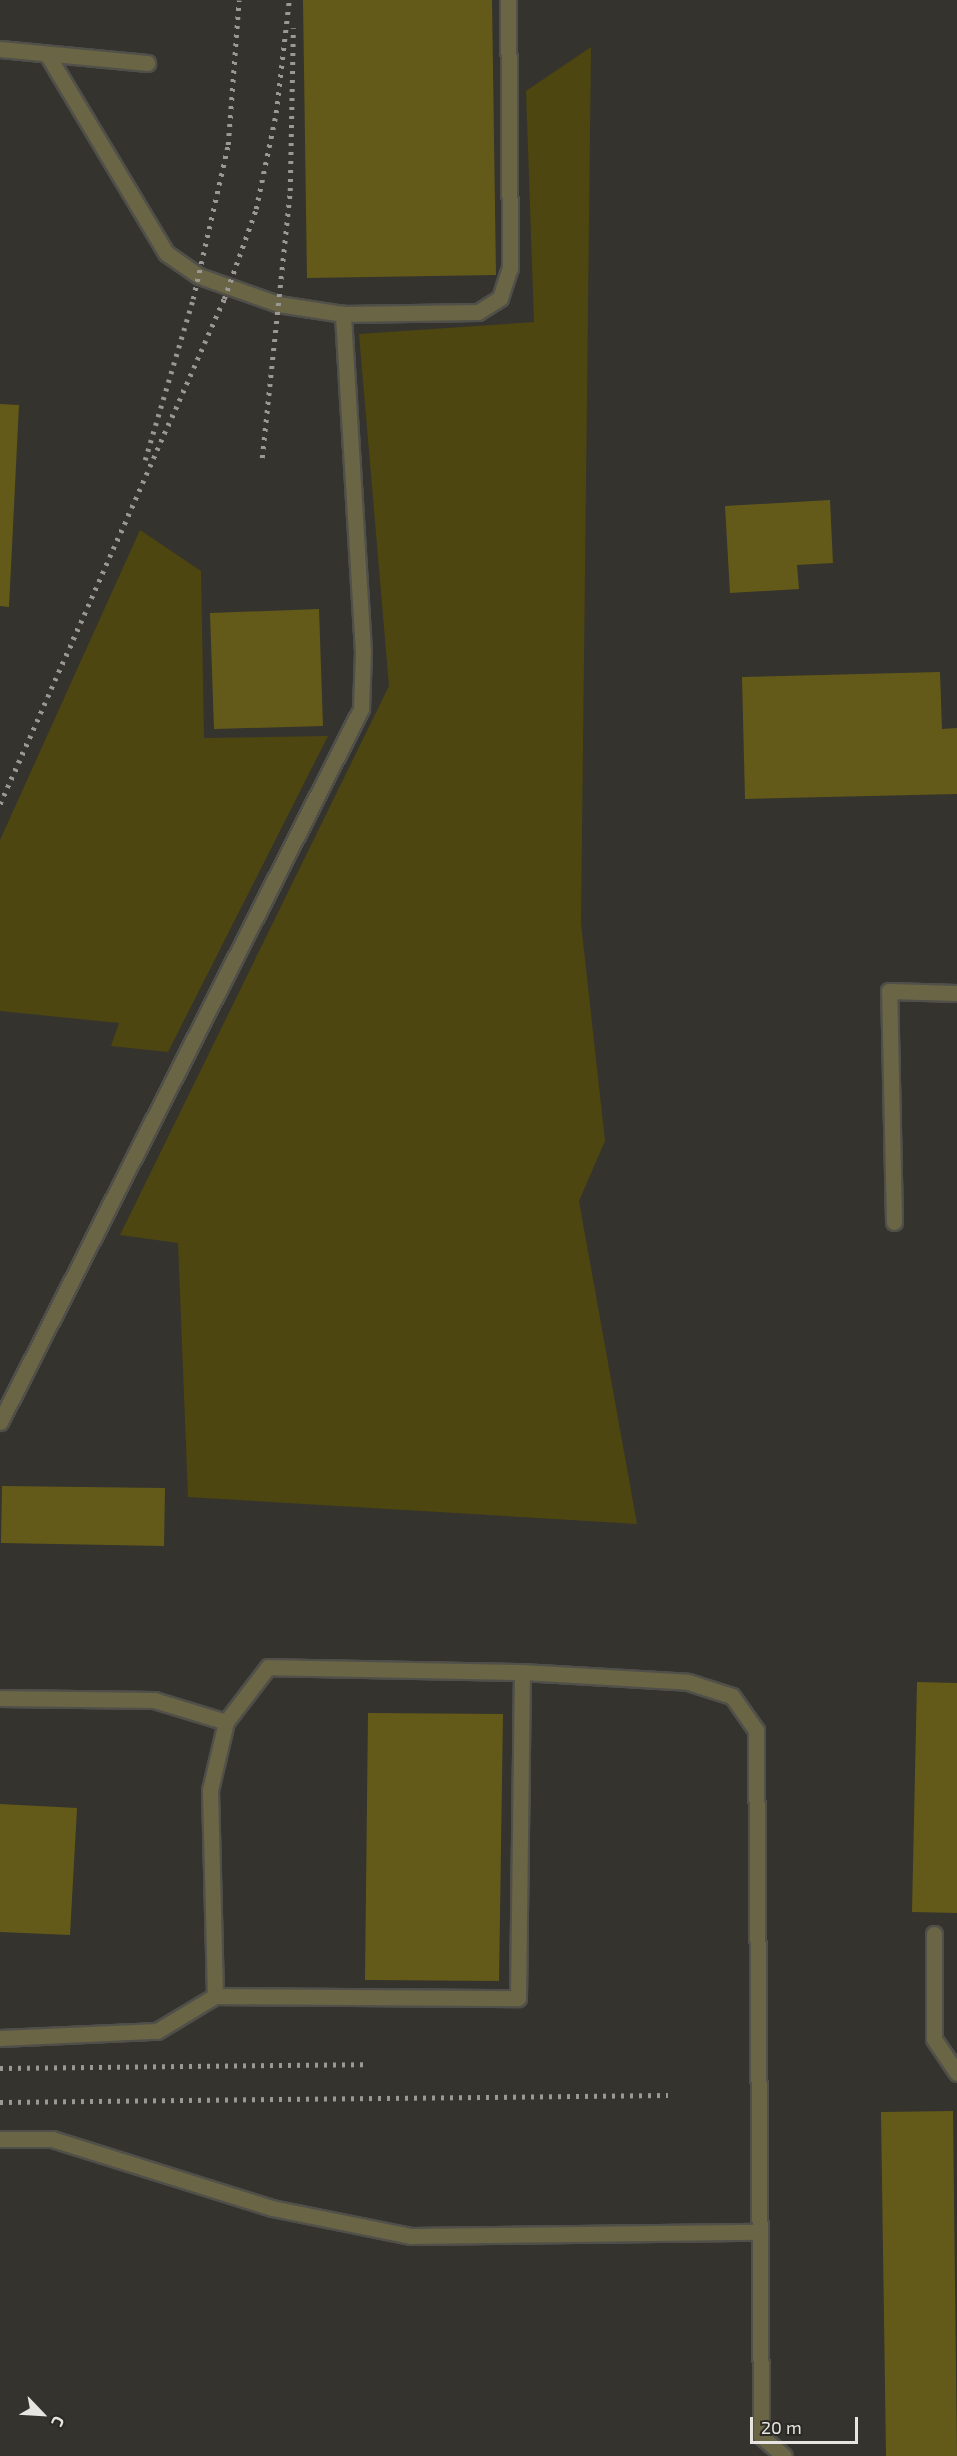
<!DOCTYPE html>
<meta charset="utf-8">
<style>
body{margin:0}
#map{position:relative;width:957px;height:2456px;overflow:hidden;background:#34332d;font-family:"Exo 2",sans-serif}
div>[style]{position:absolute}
.green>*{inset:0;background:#4d4611}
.building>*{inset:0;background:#635a1a}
.roads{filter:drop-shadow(2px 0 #504f4a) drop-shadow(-2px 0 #504f4a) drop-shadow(0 2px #504f4a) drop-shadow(0 -2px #504f4a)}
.lane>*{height:15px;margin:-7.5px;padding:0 7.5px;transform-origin:7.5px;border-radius:7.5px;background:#696545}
.rail>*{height:4.5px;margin-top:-2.25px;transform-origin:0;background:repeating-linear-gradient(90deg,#9a9995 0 3px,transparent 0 9px)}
span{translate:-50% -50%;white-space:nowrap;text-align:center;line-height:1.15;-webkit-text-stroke:4.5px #2a2923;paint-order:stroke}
.north{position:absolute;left:12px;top:2384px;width:60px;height:60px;-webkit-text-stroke:4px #2a2923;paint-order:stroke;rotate:115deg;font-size:16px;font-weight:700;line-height:24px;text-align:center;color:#e6e5e2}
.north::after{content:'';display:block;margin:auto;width:21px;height:27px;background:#e6e5e2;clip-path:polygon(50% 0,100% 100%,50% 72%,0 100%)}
.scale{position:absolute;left:750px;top:2417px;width:108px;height:27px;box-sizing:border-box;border:3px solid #e6e5e2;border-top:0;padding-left:8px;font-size:18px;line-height:21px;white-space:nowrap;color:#e6e5e2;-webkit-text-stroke:4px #2a2923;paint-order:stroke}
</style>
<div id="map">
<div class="green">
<i style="clip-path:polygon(591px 47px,581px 923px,605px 1141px,579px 1201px,637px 1524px,188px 1497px,178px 1243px,120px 1235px,389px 686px,359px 334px,534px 322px,526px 91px)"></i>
<i style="clip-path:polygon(140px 530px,201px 571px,204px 738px,328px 736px,168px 1052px,111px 1046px,119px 1023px,0 1011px,0 840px)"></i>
</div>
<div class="building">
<i style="clip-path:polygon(303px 0,492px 0,496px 275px,307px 278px)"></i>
<i style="clip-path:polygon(0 404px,19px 405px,9px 607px,0 606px)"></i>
<i style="clip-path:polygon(830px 500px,833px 563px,797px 565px,799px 589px,730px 593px,725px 506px)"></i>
<i style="clip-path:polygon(319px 609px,323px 726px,214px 729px,210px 613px)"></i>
<i style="clip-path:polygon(940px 672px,942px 729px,957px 728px,957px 794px,745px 799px,742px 677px)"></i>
<i style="clip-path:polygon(2px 1486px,165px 1488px,164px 1546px,1px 1543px)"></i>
<i style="clip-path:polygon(917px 1682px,957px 1683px,957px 1913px,912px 1912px)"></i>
<i style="clip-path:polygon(368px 1713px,503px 1714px,499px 1981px,365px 1980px)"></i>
<i style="clip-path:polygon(0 1804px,77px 1808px,70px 1935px,0 1932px)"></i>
<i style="clip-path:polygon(953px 2111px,957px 2456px,886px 2456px,881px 2112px)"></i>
</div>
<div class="roads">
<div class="lane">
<i style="left:0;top:49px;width:148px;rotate:5.4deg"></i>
<i style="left:47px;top:54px;width:232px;rotate:59.1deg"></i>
<i style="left:166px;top:253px;width:40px;rotate:34.9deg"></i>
<i style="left:199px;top:276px;width:84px;rotate:19.5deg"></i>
<i style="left:278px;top:304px;width:66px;rotate:8.7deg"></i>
<i style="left:343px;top:314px;width:135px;rotate:-0.8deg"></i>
<i style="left:478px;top:312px;width:26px;rotate:-32deg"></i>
<i style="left:500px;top:298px;width:32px;rotate:-72deg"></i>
<i style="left:510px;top:268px;width:268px;rotate:-90.4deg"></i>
<i style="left:894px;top:1222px;width:231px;rotate:-91.2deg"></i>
<i style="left:889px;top:991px;width:68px;rotate:1.7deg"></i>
<i style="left:0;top:1422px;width:799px;rotate:-63.15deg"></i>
<i style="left:361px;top:709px;width:57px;rotate:-88deg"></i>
<i style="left:363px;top:652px;width:339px;rotate:-93.4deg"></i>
<i style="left:522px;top:1672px;width:254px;rotate:-178.9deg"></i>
<i style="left:268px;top:1667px;width:69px;rotate:127.4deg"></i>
<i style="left:226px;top:1722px;width:70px;rotate:103.2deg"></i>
<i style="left:210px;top:1790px;width:206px;rotate:88.6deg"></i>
<i style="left:215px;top:1996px;width:303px;rotate:0.4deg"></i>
<i style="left:518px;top:1998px;width:326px;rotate:-89.3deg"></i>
<i style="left:522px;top:1672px;width:166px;rotate:3.4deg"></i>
<i style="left:688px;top:1682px;width:46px;rotate:17.7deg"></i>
<i style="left:732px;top:1696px;width:42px;rotate:54.8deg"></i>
<i style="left:756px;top:1730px;width:706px;rotate:89.59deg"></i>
<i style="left:761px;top:2436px;width:30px;rotate:41deg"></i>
<i style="left:0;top:1698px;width:154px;rotate:0.7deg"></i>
<i style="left:154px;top:1700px;width:75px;rotate:17deg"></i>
<i style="left:934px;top:1934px;width:105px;rotate:90deg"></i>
<i style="left:934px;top:2039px;width:41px;rotate:55.9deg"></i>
<i style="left:0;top:2038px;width:157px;rotate:-2.6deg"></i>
<i style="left:157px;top:2031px;width:68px;rotate:-31.1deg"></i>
<i style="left:0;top:2139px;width:52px"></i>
<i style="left:52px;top:2139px;width:231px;rotate:17.4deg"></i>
<i style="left:272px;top:2208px;width:142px;rotate:11.4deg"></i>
<i style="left:411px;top:2236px;width:349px;rotate:-0.7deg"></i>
</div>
</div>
<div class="rail">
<i style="left:262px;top:458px;width:268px;rotate:-84deg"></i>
<i style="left:290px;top:191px;width:163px;rotate:-88.9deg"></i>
<i style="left:145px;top:460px;width:168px;rotate:-73.4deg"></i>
<i style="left:193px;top:299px;width:158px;rotate:-77.2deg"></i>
<i style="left:228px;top:145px;width:145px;rotate:-85.7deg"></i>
<i style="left:0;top:804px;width:552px;rotate:-66.08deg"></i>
<i style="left:224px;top:299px;width:96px;rotate:-70.4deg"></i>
<i style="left:256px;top:209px;width:98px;rotate:-78.2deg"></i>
<i style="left:276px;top:113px;width:114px;rotate:-83.4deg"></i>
<i style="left:0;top:2068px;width:364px;rotate:-0.6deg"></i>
<i style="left:0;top:2102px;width:668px;rotate:-0.6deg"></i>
</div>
<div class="north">С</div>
<div class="scale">20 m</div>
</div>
